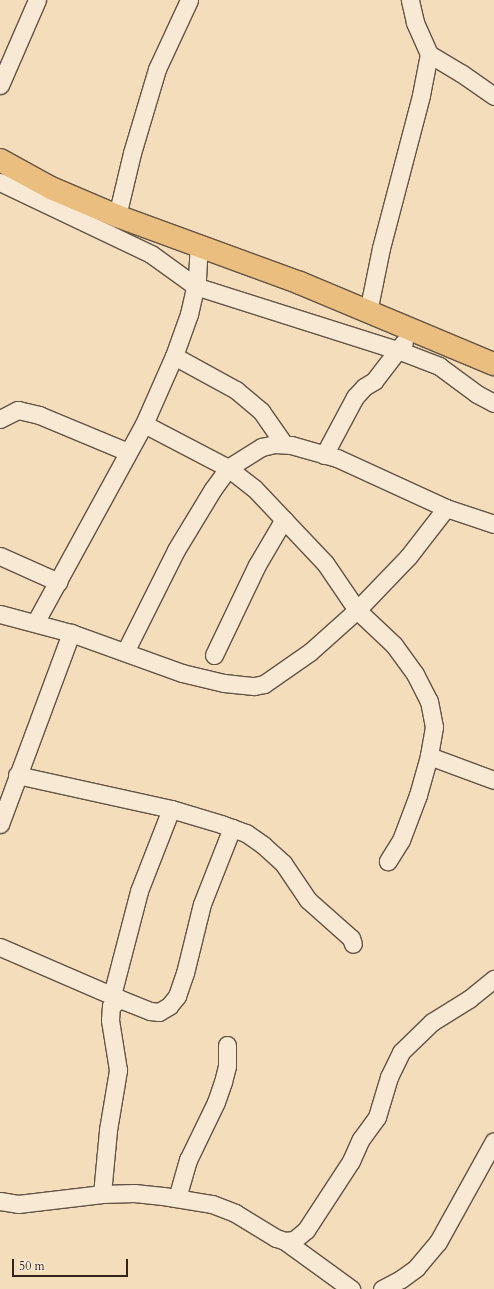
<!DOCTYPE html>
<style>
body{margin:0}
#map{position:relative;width:494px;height:1289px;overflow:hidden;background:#f3ddbb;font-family:Cardo,serif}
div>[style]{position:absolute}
.roads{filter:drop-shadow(1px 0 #635345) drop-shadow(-1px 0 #635345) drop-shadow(0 1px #635345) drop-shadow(0 -1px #635345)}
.street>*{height:17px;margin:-8.5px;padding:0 8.5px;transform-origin:8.5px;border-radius:8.5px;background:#f7e9d3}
.primary>*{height:22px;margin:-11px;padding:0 11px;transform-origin:11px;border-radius:11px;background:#eabe7e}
span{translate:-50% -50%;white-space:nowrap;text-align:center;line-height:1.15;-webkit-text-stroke:4px #f7e9d3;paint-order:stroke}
.scale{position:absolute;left:12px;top:1259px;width:116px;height:18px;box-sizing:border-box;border:2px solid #33251e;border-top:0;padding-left:5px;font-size:12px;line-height:14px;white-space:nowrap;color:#33251e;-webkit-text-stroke:3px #f7e9d3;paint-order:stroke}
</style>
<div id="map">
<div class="roads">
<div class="street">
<i style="left:429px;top:54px;width:37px;rotate:31deg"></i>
<i style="left:461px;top:73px;width:40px;rotate:34.9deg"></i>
<i style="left:0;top:85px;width:93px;rotate:-66.5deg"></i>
<i style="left:0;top:182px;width:167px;rotate:25.5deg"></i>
<i style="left:151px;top:254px;width:54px;rotate:36deg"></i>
<i style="left:195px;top:286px;width:218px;rotate:17.6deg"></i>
<i style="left:403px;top:352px;width:39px;rotate:21deg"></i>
<i style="left:439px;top:366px;width:47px;rotate:36.4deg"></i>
<i style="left:477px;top:394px;width:19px;rotate:28deg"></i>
<i style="left:117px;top:216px;width:65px;rotate:-76.6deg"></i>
<i style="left:132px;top:153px;width:88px;rotate:-73.4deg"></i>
<i style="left:157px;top:69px;width:76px;rotate:-65.1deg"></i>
<i style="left:368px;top:312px;width:65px;rotate:-78.5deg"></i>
<i style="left:381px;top:248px;width:158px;rotate:-75.3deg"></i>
<i style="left:421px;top:95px;width:42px;rotate:-79deg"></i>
<i style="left:429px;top:54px;width:35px;rotate:-114deg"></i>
<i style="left:415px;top:22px;width:23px;rotate:-103deg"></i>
<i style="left:174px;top:356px;width:71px;rotate:28.7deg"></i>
<i style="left:236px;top:390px;width:33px;rotate:40deg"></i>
<i style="left:261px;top:411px;width:40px;rotate:55.1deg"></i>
<i style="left:0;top:419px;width:20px;rotate:-27deg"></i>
<i style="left:18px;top:410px;width:22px;rotate:13deg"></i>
<i style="left:39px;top:415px;width:96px;rotate:22.6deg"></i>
<i style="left:144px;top:424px;width:95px;rotate:27.6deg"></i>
<i style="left:228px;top:468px;width:33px;rotate:38deg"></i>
<i style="left:254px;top:488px;width:103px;rotate:46.6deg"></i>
<i style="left:325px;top:563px;width:57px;rotate:55.8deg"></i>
<i style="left:357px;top:610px;width:51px;rotate:43.4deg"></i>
<i style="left:394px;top:645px;width:36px;rotate:54deg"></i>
<i style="left:415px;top:674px;width:30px;rotate:63deg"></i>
<i style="left:429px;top:701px;width:26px;rotate:79deg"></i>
<i style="left:434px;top:727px;width:29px;rotate:100deg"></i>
<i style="left:429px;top:756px;width:41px;rotate:105.8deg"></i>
<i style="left:418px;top:795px;width:48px;rotate:110.7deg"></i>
<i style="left:401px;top:840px;width:25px;rotate:122deg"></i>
<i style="left:324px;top:455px;width:66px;rotate:-61.9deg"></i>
<i style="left:355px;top:397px;width:13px;rotate:-48deg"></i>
<i style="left:364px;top:387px;width:12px;rotate:-31deg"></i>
<i style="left:374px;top:381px;width:49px;rotate:-52.4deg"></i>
<i style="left:0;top:556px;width:64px;rotate:24.1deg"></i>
<i style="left:0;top:614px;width:73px;rotate:15deg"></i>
<i style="left:71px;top:633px;width:118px;rotate:19.8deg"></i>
<i style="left:182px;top:673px;width:43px;rotate:13.4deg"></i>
<i style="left:224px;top:683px;width:30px;rotate:6deg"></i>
<i style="left:254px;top:686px;width:10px;rotate:-11deg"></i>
<i style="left:264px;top:684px;width:56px;rotate:-34.8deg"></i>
<i style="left:310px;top:652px;width:63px;rotate:-41.8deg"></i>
<i style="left:357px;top:610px;width:74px;rotate:-46.1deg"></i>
<i style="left:408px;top:557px;width:62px;rotate:-52.2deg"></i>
<i style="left:35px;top:623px;width:227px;rotate:-61.3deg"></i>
<i style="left:144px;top:424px;width:74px;rotate:-66.2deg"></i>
<i style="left:174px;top:356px;width:45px;rotate:-70.3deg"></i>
<i style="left:189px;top:314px;width:36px;rotate:-77deg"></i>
<i style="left:197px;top:279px;width:34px;rotate:-87deg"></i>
<i style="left:125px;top:652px;width:114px;rotate:-63.4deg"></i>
<i style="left:176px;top:550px;width:71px;rotate:-58.8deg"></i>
<i style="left:213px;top:489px;width:26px;rotate:-54deg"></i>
<i style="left:228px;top:468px;width:40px;rotate:-32deg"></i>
<i style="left:262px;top:447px;width:13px;rotate:-13deg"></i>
<i style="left:275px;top:444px;width:16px;rotate:4deg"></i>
<i style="left:291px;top:445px;width:48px;rotate:15.8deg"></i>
<i style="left:337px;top:458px;width:120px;rotate:24.6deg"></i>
<i style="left:446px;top:508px;width:51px;rotate:18.4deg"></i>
<i style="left:214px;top:655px;width:100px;rotate:-64.5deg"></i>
<i style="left:257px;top:565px;width:53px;rotate:-59.6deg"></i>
<i style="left:429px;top:756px;width:69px;rotate:20.3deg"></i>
<i style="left:17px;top:775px;width:158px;rotate:12.4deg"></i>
<i style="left:171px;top:809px;width:52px;rotate:16.7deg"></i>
<i style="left:221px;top:824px;width:27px;rotate:20deg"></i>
<i style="left:246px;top:833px;width:21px;rotate:35deg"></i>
<i style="left:263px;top:845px;width:27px;rotate:42deg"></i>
<i style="left:283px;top:863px;width:45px;rotate:56deg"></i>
<i style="left:308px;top:900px;width:57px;rotate:41.5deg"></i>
<i style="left:351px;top:938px;width:6px;rotate:72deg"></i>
<i style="left:0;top:824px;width:204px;rotate:-69.6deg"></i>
<i style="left:0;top:947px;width:131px;rotate:23.4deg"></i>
<i style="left:120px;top:999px;width:32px;rotate:22deg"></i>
<i style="left:150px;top:1011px;width:9px;rotate:6deg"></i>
<i style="left:159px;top:1012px;width:12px;rotate:-31deg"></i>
<i style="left:169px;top:1006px;width:13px;rotate:-51deg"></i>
<i style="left:177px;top:996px;width:24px;rotate:-71deg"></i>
<i style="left:185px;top:973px;width:71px;rotate:-76.2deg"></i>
<i style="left:202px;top:904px;width:82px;rotate:-68.5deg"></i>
<i style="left:112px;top:995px;width:107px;rotate:-75.4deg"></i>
<i style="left:139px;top:891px;width:88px;rotate:-68.7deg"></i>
<i style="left:102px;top:1194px;width:64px;rotate:-84.6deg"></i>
<i style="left:108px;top:1130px;width:61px;rotate:-80.5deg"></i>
<i style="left:118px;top:1070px;width:51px;rotate:-99.1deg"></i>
<i style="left:110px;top:1020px;width:14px;rotate:-86deg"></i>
<i style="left:111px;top:1006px;width:11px;rotate:-38deg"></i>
<i style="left:177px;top:1198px;width:40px;rotate:-74deg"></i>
<i style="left:188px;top:1160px;width:64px;rotate:-64.2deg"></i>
<i style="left:216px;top:1102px;width:21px;rotate:-71deg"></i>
<i style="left:223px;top:1082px;width:16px;rotate:-76deg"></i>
<i style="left:227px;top:1066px;width:21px;rotate:-90deg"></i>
<i style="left:0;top:1201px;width:18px;rotate:9deg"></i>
<i style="left:18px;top:1204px;width:85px;rotate:-6.8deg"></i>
<i style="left:102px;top:1194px;width:32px;rotate:-2deg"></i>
<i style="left:134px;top:1193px;width:29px;rotate:6deg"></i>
<i style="left:163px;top:1196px;width:50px;rotate:9.3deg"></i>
<i style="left:212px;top:1204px;width:25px;rotate:21deg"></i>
<i style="left:235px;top:1213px;width:48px;rotate:31.4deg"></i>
<i style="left:276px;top:1238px;width:9px;rotate:18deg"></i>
<i style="left:285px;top:1241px;width:9px;rotate:-6deg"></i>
<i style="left:294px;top:1240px;width:16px;rotate:-40deg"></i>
<i style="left:306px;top:1230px;width:82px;rotate:-56.9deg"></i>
<i style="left:351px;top:1161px;width:24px;rotate:-66deg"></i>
<i style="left:361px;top:1139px;width:27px;rotate:-54deg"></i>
<i style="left:377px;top:1117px;width:42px;rotate:-73.3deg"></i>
<i style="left:389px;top:1077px;width:28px;rotate:-64deg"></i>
<i style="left:401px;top:1052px;width:43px;rotate:-44.1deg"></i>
<i style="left:432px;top:1022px;width:44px;rotate:-31.9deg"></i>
<i style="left:469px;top:999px;width:32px;rotate:-39deg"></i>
<i style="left:285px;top:1241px;width:82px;rotate:36deg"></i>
<i style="left:382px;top:1289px;width:21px;rotate:-28deg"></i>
<i style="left:401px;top:1279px;width:19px;rotate:-36deg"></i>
<i style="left:416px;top:1268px;width:34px;rotate:-50deg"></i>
<i style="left:438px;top:1242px;width:115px;rotate:-61deg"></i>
</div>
<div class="primary">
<i style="left:0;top:160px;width:58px;rotate:28.8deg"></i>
<i style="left:51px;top:188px;width:72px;rotate:23deg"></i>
<i style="left:117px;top:216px;width:195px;rotate:20.1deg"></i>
<i style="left:300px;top:283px;width:210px;rotate:22.7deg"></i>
</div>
</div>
<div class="scale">50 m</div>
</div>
